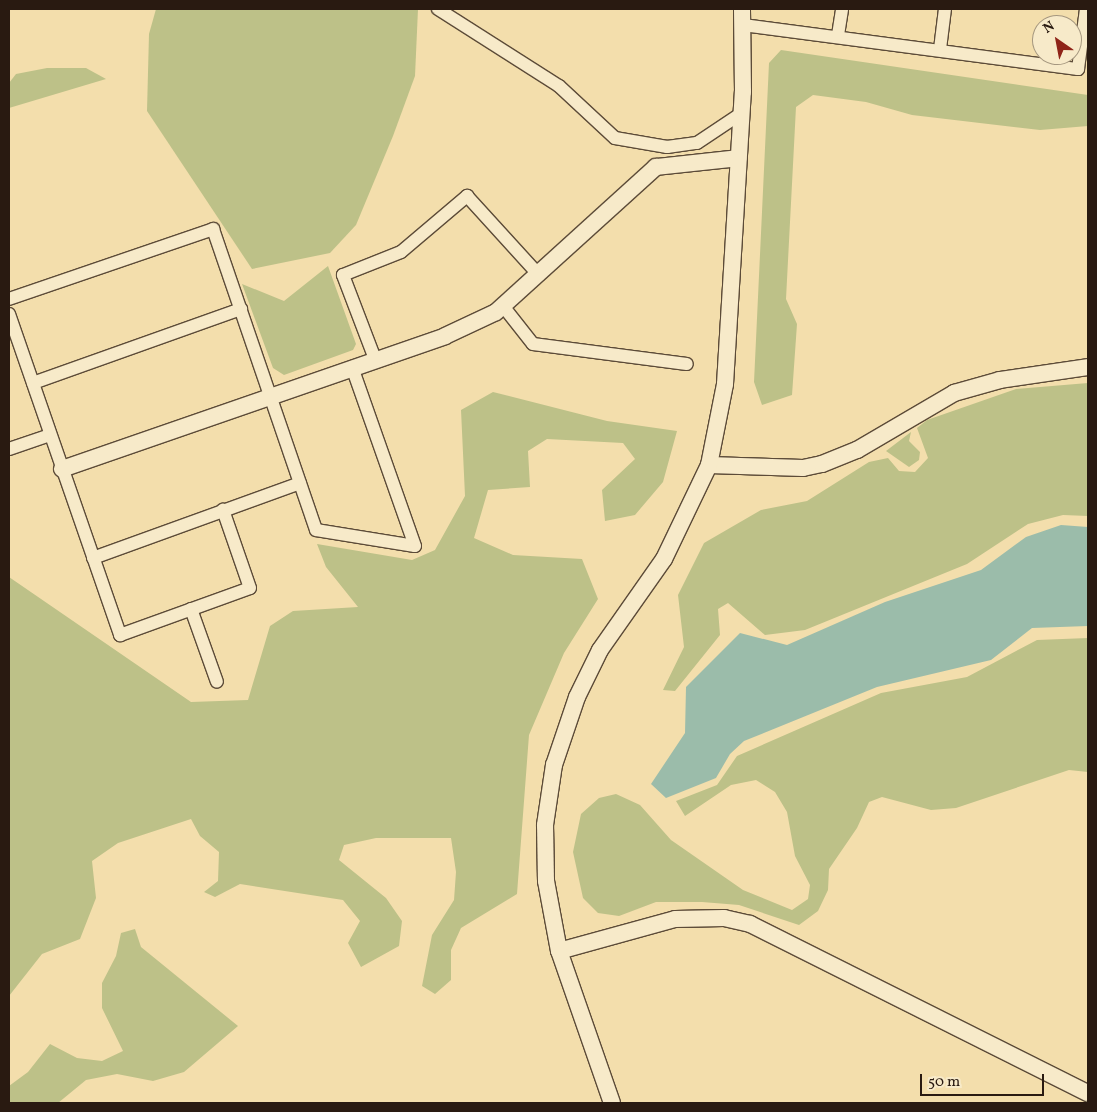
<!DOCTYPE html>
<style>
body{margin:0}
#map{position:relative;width:1097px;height:1112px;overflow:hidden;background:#f3deac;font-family:Vollkorn,serif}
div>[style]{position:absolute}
.green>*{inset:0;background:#bdc188}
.water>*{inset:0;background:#9bbcaa}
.roads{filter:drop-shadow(1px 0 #5c4b38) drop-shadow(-1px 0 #5c4b38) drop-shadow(0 1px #5c4b38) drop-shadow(0 -1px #5c4b38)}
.minor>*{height:12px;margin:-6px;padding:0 6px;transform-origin:6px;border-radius:6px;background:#f7eac9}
.tertiary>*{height:16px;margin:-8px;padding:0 8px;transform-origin:8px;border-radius:8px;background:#f7eac9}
span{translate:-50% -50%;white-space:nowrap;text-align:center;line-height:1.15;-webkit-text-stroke:5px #f7eac9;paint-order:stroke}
.frame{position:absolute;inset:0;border:10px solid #291a11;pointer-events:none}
.north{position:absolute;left:1032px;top:15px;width:50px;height:50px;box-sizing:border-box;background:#f7eac9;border:1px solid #a5977f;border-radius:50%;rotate:327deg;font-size:14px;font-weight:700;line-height:20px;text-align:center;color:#291a11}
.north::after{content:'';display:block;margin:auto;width:18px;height:22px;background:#8f2418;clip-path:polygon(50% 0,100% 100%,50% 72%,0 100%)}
.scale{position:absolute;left:920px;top:1074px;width:124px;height:22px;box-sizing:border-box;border:2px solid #291a11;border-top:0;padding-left:6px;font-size:15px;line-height:18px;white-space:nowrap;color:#291a11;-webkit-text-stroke:4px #f7eac9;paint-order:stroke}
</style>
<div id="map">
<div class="green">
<i style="clip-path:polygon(156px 9px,418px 9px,415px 76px,393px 136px,356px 225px,330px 253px,252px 269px,147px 111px,149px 34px)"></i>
<i style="clip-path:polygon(781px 50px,1088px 95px,1088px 126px,1040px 130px,912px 115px,866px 102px,813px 95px,796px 107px,786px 299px,797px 324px,792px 395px,762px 405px,754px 382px,769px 63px)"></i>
<i style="clip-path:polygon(47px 68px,86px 68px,106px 79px,9px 108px,9px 83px,16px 74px)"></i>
<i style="clip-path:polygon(328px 266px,356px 344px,353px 350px,284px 375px,273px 368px,242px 284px,284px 301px)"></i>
<i style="clip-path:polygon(1088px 383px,1088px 516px,1063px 515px,1028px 524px,967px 564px,805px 630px,765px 635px,728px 603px,718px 609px,720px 635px,675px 691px,663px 690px,684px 647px,678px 595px,704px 543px,761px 510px,807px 501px,869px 462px,888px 458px,899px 471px,915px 472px,928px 458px,917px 428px,927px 420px,1016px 389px)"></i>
<i style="clip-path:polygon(493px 392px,607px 421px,677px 431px,663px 482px,635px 515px,605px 521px,602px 490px,635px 459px,623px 443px,547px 439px,528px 451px,530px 487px,488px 490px,474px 538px,513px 555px,582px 559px,598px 599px,564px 653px,529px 735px,517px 894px,461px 928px,451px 950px,451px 980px,435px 994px,422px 986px,432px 935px,454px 900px,456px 872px,451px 838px,376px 838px,344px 845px,339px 860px,386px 898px,402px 921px,399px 946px,361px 967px,348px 943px,360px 921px,343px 900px,240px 884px,215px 897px,204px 892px,218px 881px,219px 852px,200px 836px,191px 819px,118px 843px,92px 861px,96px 898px,80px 939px,42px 954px,9px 996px,9px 577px,191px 702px,248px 700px,270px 626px,293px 611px,358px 607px,326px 567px,317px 544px,412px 560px,435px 550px,465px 496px,461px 410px)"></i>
<i style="clip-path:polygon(911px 432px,909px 441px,920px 452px,919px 460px,909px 467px,886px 451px)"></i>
<i style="clip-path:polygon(1088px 638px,1088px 772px,1069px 770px,956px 808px,931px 810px,882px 797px,869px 802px,857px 828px,829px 869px,828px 890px,818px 911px,799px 925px,739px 905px,702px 902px,656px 902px,619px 916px,598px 913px,583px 898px,573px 852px,581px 814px,599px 798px,616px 794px,640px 805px,671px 840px,743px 890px,792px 910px,808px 899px,810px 885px,795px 856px,787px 812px,775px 792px,756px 780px,731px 785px,685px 816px,676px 801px,717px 785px,737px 756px,881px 693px,967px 677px,1037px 640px)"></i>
<i style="clip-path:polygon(135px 929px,141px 947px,238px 1026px,184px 1072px,153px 1081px,117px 1074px,86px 1080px,58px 1103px,9px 1103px,9px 1086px,28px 1072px,50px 1044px,77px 1058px,102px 1061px,123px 1051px,102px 1008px,102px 983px,116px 956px,121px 933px)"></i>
</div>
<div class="water">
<i style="clip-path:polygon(1061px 525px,1088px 527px,1088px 626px,1032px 628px,991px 660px,877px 687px,744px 741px,730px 754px,716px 778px,666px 798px,651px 784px,685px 733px,686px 687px,740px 633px,787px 645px,885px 602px,981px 570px,1026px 537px)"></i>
</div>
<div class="roads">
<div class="minor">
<i style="left:438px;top:9px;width:143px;rotate:32.5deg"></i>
<i style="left:559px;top:86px;width:76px;rotate:42.9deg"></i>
<i style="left:615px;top:138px;width:53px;rotate:9.8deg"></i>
<i style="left:667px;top:147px;width:30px;rotate:-8deg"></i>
<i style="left:697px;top:143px;width:54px;rotate:-33.7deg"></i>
<i style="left:743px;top:25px;width:338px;rotate:7.5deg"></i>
<i style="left:1078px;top:69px;width:61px;rotate:-82.4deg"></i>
<i style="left:838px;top:35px;width:26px;rotate:-81deg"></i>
<i style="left:940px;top:49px;width:40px;rotate:-82.9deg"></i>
<i style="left:9px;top:299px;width:216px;rotate:-18.9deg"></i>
<i style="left:213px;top:229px;width:318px;rotate:71.1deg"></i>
<i style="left:316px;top:530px;width:100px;rotate:9.2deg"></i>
<i style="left:415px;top:546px;width:190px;rotate:-109.4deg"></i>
<i style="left:503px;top:306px;width:48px;rotate:51.7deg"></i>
<i style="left:533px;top:344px;width:155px;rotate:7.4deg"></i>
<i style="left:9px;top:314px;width:340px;rotate:70.9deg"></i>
<i style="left:120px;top:635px;width:138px;rotate:-19.9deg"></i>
<i style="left:250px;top:588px;width:83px;rotate:-109.1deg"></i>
<i style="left:375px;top:359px;width:90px;rotate:-110.9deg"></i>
<i style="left:343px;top:275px;width:62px;rotate:-21.6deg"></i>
<i style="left:401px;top:252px;width:87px;rotate:-40.3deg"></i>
<i style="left:467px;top:196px;width:107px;rotate:47.7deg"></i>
<i style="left:33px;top:383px;width:221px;rotate:-19.6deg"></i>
<i style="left:9px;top:449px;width:43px;rotate:-18.9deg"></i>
<i style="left:93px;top:558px;width:220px;rotate:-19.9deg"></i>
<i style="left:191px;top:609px;width:77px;rotate:70.4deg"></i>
</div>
<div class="tertiary">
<i style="left:709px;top:465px;width:94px;rotate:1.8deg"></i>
<i style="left:803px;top:468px;width:19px;rotate:-12deg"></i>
<i style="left:822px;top:464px;width:38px;rotate:-22deg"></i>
<i style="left:857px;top:450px;width:113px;rotate:-30.4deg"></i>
<i style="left:954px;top:393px;width:48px;rotate:-15.8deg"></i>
<i style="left:1000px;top:380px;width:89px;rotate:-8.4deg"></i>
<i style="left:62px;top:469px;width:405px;rotate:-19.1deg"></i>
<i style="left:445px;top:336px;width:56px;rotate:-25.2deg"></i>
<i style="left:496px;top:312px;width:216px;rotate:-42.2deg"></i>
<i style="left:656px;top:167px;width:83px;rotate:-6.2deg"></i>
<i style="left:559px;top:951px;width:120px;rotate:-15.4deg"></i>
<i style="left:675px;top:919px;width:49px;rotate:-1.2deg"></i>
<i style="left:724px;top:918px;width:27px;rotate:13deg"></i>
<i style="left:750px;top:924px;width:378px;rotate:26.6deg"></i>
<i style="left:612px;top:1103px;width:161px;rotate:-109.2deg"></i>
<i style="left:559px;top:951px;width:71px;rotate:-100.5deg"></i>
<i style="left:546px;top:881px;width:56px;rotate:-91deg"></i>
<i style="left:545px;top:825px;width:61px;rotate:-81.5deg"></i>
<i style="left:554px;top:765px;width:72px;rotate:-71.3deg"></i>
<i style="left:577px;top:697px;width:52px;rotate:-63.9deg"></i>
<i style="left:600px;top:650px;width:111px;rotate:-54.9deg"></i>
<i style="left:664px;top:559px;width:104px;rotate:-64.4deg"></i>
<i style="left:709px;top:465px;width:83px;rotate:-78.8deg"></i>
<i style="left:725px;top:384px;width:293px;rotate:-86.5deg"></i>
<i style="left:743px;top:92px;width:83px;rotate:-90.7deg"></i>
</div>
</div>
<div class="frame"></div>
<div class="north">N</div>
<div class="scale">50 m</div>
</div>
